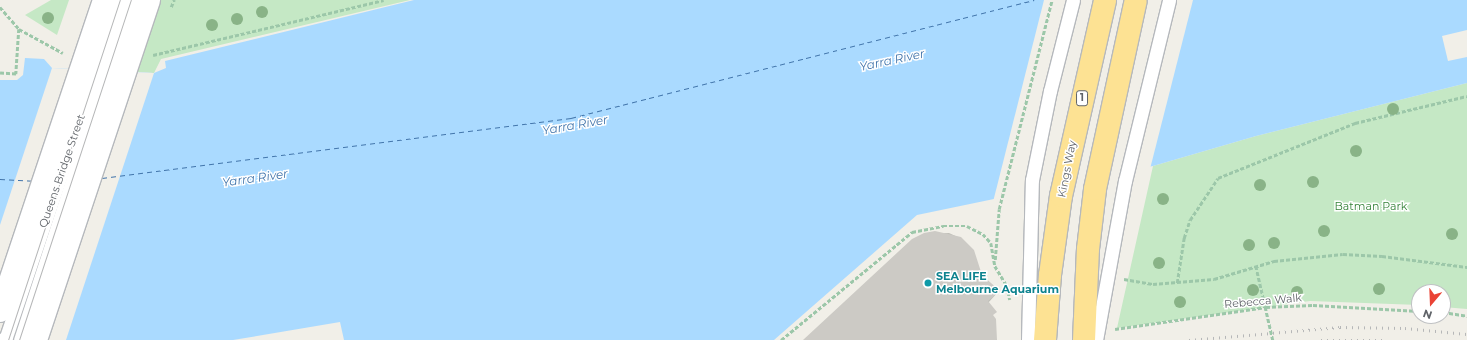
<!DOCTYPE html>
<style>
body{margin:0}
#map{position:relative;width:1467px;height:340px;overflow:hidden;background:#f1efe8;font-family:Montserrat,sans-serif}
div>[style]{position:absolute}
.green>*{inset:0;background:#c5e8c5}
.water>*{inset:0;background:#aadaff}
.pier>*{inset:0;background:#f1efe8}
.shadow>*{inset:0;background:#0003}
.ferry>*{height:1px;margin-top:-0.5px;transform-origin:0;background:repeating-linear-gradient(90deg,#4174aa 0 5px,transparent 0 9px)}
.building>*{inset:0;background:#cccac5}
.path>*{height:2.5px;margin-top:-1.25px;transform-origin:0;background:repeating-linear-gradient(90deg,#9cc7a9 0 4px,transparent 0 6px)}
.roads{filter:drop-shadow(1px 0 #b5b8bc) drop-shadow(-1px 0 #b5b8bc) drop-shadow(0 1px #b5b8bc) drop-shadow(0 -1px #b5b8bc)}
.lane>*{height:13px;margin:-6.5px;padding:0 6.5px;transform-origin:6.5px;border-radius:6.5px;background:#fff}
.secondary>*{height:22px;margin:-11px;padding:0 11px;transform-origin:11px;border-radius:11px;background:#fff}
.highway>*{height:22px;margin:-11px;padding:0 11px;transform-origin:11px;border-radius:11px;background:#fde293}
.tram>*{height:1px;margin:-0.5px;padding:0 0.5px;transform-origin:0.5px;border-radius:0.5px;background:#b6b7b8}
.rail>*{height:3px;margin-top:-1.5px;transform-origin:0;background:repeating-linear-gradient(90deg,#b6b7b8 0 1px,transparent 0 6px)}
.trees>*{width:12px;height:12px;margin:-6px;border-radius:50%;background:#89b387}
.dots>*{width:11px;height:11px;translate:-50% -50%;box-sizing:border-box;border:2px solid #fff;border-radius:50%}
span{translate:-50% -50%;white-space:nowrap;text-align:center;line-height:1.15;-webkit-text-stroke:3px #fff;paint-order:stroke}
.shield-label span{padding:1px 3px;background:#fff;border:1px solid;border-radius:3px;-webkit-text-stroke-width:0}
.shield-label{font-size:10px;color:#5f6368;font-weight:700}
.street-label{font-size:11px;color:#5f6368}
.park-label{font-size:11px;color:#348238}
.culture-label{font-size:11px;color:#0d838f;font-weight:700}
.left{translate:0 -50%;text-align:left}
.water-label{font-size:12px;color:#4174aa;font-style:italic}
.north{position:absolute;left:1411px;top:284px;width:40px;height:40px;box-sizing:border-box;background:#fff;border:1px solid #bfc1c3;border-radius:50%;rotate:199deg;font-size:11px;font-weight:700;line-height:16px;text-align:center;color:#5f6368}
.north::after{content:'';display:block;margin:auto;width:14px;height:18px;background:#ea4335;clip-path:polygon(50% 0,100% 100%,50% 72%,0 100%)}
</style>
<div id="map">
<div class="green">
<i style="clip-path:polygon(51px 0,69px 0,57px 35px,25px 15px)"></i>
<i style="clip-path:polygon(161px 0,410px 0,161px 59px,154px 73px,136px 72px)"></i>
<i style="clip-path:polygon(1467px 83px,1467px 309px,1443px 307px,1443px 292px,1419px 292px,1419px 305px,1310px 301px,1117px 328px,1153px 166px,1256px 136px)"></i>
</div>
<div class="water">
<i style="clip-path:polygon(414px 0,1467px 0,1467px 83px,1256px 136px,1153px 166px,917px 215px,774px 340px,344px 340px,340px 322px,233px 340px,0 340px,0 80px,17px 80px,23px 75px,25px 58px,44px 59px,52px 68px,154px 73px,166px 68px,165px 61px)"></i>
</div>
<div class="pier">
<i style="clip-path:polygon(1044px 0,1193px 0,1150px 169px,993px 202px)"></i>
<i style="clip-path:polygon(1467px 30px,1467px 57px,1448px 61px,1442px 36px)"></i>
<i style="clip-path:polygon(52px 68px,154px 73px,66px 340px,0 340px,0 225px)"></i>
</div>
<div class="shadow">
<i style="clip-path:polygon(949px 233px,960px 238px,981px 276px,999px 291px,988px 303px,995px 340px,805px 340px,924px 234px)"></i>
</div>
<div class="ferry">
<i style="left:102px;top:178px;width:473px;rotate:-7.3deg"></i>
<i style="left:571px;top:118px;width:478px;rotate:-14.3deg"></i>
<i style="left:0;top:179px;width:33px;rotate:3deg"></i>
</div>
<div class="building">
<i style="clip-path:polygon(935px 231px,961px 237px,974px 250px,982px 275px,1000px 291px,988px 301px,997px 312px,993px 315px,996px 319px,997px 340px,803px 340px,912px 239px,924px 233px)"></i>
</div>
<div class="path">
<i style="left:0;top:7px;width:29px;rotate:49deg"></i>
<i style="left:19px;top:29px;width:45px;rotate:93.8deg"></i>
<i style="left:16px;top:74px;width:16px;rotate:-176deg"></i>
<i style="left:171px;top:7px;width:8px;rotate:-67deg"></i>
<i style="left:19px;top:29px;width:50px;rotate:28.6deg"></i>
<i style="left:153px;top:55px;width:237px;rotate:-13.4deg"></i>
<i style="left:995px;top:260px;width:51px;rotate:-85.5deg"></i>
<i style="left:999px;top:209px;width:216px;rotate:-75.8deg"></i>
<i style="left:1256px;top:266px;width:76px;rotate:77.1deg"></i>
<i style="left:1124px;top:279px;width:29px;rotate:10deg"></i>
<i style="left:1153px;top:284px;width:61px;rotate:-4.7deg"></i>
<i style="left:1214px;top:279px;width:63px;rotate:-16.7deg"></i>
<i style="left:1274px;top:261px;width:69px;rotate:-5.8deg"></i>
<i style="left:1343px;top:254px;width:39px;rotate:3deg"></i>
<i style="left:1382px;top:256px;width:86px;rotate:7.4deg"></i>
<i style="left:1177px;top:283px;width:46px;rotate:-81.2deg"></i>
<i style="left:1184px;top:238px;width:19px;rotate:-72deg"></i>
<i style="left:1190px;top:220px;width:50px;rotate:-56.3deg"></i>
<i style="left:1218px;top:178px;width:148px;rotate:-21.9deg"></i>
<i style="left:1355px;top:123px;width:115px;rotate:-13.6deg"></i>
<i style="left:1443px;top:312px;width:24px;rotate:9deg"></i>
<i style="left:1115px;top:329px;width:153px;rotate:-8.3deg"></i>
<i style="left:1266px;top:307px;width:47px;rotate:-2.4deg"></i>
<i style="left:1313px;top:305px;width:106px;rotate:3.2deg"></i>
<i style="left:781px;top:340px;width:170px;rotate:-39.5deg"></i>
<i style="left:912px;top:232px;width:32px;rotate:-11deg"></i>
<i style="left:943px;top:226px;width:24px"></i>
<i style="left:967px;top:226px;width:18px;rotate:27deg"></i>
<i style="left:983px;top:234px;width:12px;rotate:48deg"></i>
<i style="left:991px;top:243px;width:23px;rotate:80deg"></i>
<i style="left:995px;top:266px;width:23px;rotate:59deg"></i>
<i style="left:1007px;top:286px;width:14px;rotate:78deg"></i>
</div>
<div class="roads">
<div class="lane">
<i style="left:2px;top:340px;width:5px;rotate:-37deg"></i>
<i style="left:6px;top:337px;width:356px;rotate:-71.3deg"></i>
<i style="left:20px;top:340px;width:358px;rotate:-71.9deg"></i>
<i style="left:1028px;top:340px;width:160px;rotate:-88.6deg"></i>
<i style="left:1032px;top:180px;width:91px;rotate:-78.6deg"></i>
<i style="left:1050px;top:91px;width:94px;rotate:-75.8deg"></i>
<i style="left:1096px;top:340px;width:162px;rotate:-79.7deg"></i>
<i style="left:1125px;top:181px;width:186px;rotate:-76.3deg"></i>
</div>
<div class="secondary">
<i style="left:0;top:311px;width:328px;rotate:-71.5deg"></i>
<i style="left:36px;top:340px;width:358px;rotate:-71.6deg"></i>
</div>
<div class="highway">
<i style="left:1045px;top:340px;width:65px;rotate:-85.6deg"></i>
<i style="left:1050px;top:275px;width:80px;rotate:-82.1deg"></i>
<i style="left:1061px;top:196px;width:201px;rotate:-77.3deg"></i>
<i style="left:1084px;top:340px;width:91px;rotate:-87.5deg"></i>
<i style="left:1088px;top:249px;width:60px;rotate:-83.3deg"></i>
<i style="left:1095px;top:189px;width:193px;rotate:-77.8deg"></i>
</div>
</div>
<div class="tram">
<i style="left:8px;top:340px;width:358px;rotate:-71.8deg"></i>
<i style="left:19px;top:340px;width:358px;rotate:-71.8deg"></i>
</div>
<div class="rail">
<i style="left:1189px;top:340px;width:152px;rotate:-4.9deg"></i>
<i style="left:1340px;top:327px;width:65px;rotate:0.9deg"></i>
<i style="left:1405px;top:328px;width:62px;rotate:5.5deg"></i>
<i style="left:1321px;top:340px;width:61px"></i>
</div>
<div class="trees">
<i style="left:262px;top:12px"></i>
<i style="left:48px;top:18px"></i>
<i style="left:237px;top:19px"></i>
<i style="left:212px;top:25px"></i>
<i style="left:1393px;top:109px"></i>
<i style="left:1356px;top:151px"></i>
<i style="left:1313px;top:182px"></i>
<i style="left:1260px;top:185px"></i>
<i style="left:1163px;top:199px"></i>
<i style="left:1324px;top:231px"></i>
<i style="left:1452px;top:234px"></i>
<i style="left:1274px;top:243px"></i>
<i style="left:1249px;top:245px"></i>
<i style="left:1159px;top:263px"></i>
<i style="left:1379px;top:289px"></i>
<i style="left:1253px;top:290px"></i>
<i style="left:1297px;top:292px"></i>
<i style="left:1180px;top:302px"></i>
</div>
<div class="dots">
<i style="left:928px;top:283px;background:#0f9aa8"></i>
</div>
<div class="shield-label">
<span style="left:1082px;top:98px">1</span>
</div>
<div class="street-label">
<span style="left:1067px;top:169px;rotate:-79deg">Kings Way</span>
<span style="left:62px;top:171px;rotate:-71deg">Queens Bridge Street</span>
<span style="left:1263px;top:301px;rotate:-5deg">Rebecca Walk</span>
</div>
<div class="park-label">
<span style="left:1371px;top:206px">Batman Park</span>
</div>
<div class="culture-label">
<span class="left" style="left:936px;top:283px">SEA LIFE<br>Melbourne Aquarium</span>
</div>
<div class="water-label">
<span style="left:892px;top:60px;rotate:-12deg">Yarra River</span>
<span style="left:575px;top:125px;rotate:-10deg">Yarra River</span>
<span style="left:255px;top:178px;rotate:-8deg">Yarra River</span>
</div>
<div class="north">N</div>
</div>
